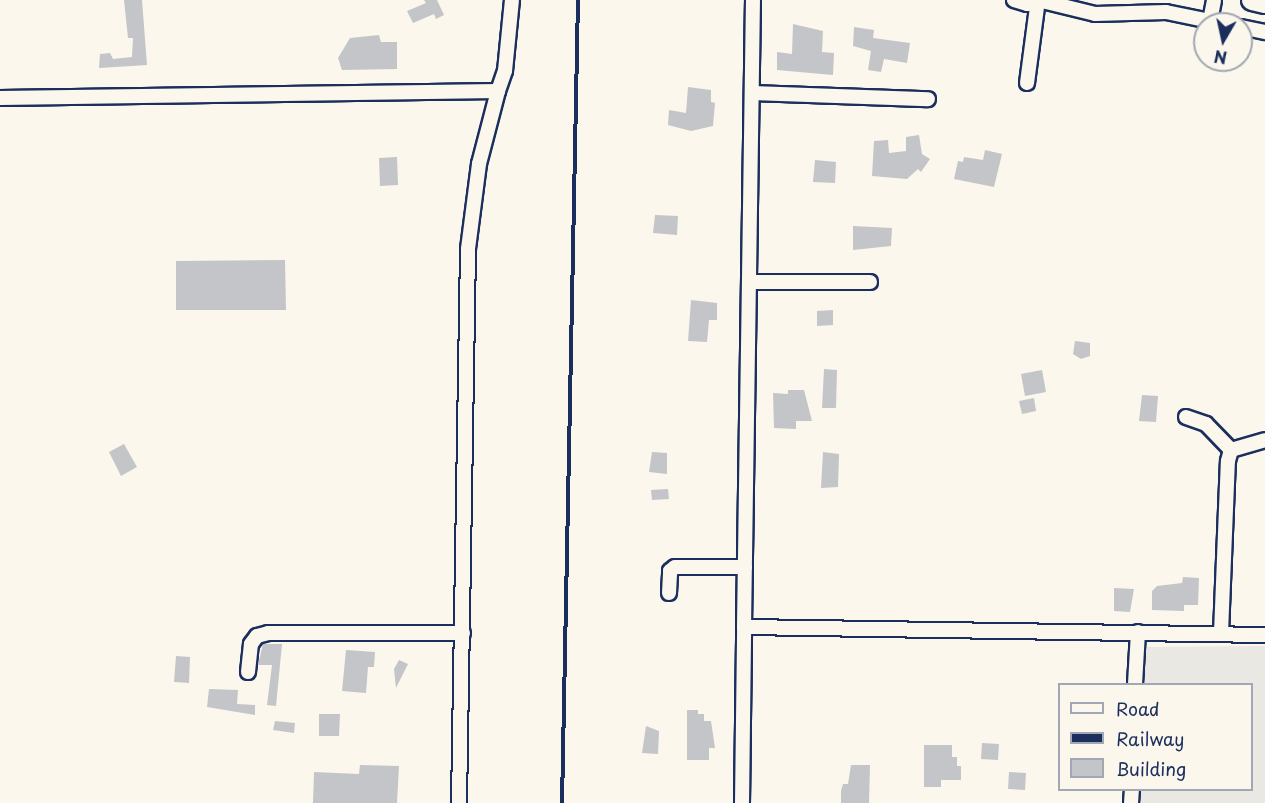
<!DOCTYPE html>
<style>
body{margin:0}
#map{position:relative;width:1265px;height:803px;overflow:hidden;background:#fbf7ec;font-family:"Playpen Sans",sans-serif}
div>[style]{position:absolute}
.built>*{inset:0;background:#eae8e2}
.building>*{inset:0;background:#c3c5c9}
.roads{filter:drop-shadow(2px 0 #1b2f5e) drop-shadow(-2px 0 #1b2f5e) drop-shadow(0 2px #1b2f5e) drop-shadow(0 -2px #1b2f5e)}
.minor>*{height:14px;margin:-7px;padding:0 7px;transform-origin:7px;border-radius:7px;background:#fbf7ec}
.highway>*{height:20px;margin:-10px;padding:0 10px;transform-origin:10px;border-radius:10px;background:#fbf7ec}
.rail>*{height:4px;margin:-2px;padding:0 2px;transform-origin:2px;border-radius:2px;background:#1b2f5e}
span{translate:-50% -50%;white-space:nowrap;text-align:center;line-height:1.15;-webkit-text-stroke:4.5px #fbf7ec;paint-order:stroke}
.legend{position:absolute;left:1058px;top:683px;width:195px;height:108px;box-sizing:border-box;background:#fbf7ec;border:2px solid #a1a7b3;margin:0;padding:8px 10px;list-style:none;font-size:18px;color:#1b2f5e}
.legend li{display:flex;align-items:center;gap:12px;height:30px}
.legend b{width:30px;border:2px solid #a1a7b3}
.north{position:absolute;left:1193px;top:12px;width:60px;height:60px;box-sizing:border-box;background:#fbf7ec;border:2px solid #a1a7b3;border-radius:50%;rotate:189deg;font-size:16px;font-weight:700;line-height:24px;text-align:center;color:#1b2f5e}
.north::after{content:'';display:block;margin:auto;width:21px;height:27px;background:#1b2f5e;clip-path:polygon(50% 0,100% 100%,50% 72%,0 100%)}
</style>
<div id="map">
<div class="built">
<i style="clip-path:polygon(1265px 646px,1265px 803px,1134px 803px,1134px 790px,1252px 790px,1252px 684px,1136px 684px,1137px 647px)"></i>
</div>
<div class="building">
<i style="clip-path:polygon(124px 0,142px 0,147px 65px,99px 68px,100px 54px,110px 53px,113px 59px,132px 57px,133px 38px,128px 38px)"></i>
<i style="clip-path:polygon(424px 0,437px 0,444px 15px,436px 19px,434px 14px,413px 23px,407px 11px,426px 3px)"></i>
<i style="clip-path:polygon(793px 24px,823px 31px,822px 52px,834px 53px,833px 75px,777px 70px,777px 52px,792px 54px)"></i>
<i style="clip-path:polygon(854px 27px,874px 30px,873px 38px,910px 43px,907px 63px,884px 59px,881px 72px,868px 70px,871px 51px,853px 46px)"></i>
<i style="clip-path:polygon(379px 35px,381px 42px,397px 42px,397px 69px,342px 70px,338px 58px,350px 38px)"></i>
<i style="clip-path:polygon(688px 87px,711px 90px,711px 102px,715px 103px,713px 126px,691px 131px,668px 125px,669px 110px,686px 113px)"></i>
<i style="clip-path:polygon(919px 135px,922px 154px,930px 159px,921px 172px,918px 169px,907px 179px,872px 176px,874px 141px,888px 140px,889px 153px,906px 151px,906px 137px)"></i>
<i style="clip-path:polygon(985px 150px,1002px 154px,994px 187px,954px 179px,958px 161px,963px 162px,964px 157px,983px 160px)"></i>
<i style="clip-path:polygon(397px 157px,398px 185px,380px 186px,379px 158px)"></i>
<i style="clip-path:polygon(815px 160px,836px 162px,835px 183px,813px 182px)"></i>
<i style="clip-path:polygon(655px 215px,678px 216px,677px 235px,653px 233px)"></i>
<i style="clip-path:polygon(853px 226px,892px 228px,891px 246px,853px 250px)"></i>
<i style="clip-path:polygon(285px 260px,286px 310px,176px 310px,176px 261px)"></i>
<i style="clip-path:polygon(691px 300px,717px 303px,717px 320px,709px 320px,707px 342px,688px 341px)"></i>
<i style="clip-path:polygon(833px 310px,833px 325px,817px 326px,817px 311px)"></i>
<i style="clip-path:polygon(1075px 341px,1090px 343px,1090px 356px,1081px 359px,1073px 354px)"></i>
<i style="clip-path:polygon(824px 369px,837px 370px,836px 408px,822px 408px)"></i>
<i style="clip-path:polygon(1042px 370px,1046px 392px,1025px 396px,1021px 374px)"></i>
<i style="clip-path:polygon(788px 390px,804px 390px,812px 421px,796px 421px,796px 429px,774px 428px,773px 393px,788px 394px)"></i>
<i style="clip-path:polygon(1142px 395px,1158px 396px,1156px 422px,1139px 421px)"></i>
<i style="clip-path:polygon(1034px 398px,1036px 411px,1022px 414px,1019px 401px)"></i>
<i style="clip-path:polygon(124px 444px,137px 467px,121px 476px,109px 452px)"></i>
<i style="clip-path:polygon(652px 452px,667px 453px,667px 474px,649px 472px)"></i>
<i style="clip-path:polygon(823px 452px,839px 454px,838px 487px,821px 488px)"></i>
<i style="clip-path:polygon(668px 489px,669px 499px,652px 500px,651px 490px)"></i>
<i style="clip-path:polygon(1183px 577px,1199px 578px,1198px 605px,1184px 605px,1184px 611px,1152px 610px,1152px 591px,1157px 586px,1182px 583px)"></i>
<i style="clip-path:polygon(1114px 588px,1134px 589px,1130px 612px,1114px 611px)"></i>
<i style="clip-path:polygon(263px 644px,282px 644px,276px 706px,267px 705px,272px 665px,258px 665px)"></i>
<i style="clip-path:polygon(346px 650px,375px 652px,374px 667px,368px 667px,366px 693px,342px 691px)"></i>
<i style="clip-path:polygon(176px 656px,190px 657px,189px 683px,174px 682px)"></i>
<i style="clip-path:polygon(399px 660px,408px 664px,396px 688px,394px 669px)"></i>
<i style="clip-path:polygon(209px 689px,238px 690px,237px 704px,255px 705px,255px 715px,207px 707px)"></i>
<i style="clip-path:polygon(687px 710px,698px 710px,698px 714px,704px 714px,704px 721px,711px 721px,715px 748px,709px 748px,709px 760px,687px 760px)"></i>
<i style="clip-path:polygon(319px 714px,340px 714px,339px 736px,319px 736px)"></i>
<i style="clip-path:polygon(275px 721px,295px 723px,294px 733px,273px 730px)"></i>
<i style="clip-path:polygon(646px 726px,659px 731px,658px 754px,642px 753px)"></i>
<i style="clip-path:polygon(982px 743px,999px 744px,998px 760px,981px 759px)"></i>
<i style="clip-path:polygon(924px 745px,952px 745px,952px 757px,957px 757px,957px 766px,961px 766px,961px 780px,941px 780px,941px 787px,924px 787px)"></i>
<i style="clip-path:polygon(360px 765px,399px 766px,397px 803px,313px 803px,314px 772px,359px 774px)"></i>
<i style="clip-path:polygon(851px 765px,870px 765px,869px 803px,841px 803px,841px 791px,843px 784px,848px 784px)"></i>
<i style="clip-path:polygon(1009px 772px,1026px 773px,1025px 790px,1008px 789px)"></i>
</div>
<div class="roads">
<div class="minor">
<i style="left:1014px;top:0;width:14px;rotate:17deg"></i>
<i style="left:1027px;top:4px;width:12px;rotate:-20deg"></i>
<i style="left:1210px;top:21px;width:21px;rotate:-79deg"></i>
<i style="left:1241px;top:27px;width:25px;rotate:12deg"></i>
<i style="left:1027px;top:83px;width:84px;rotate:-82.5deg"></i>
<i style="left:1038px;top:0;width:59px;rotate:13.8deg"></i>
<i style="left:1095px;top:14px;width:71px;rotate:-1.6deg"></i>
<i style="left:1166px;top:12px;width:59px;rotate:11.7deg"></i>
<i style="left:498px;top:91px;width:21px;rotate:-71deg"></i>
<i style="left:505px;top:71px;width:71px;rotate:-84.4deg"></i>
<i style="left:752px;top:93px;width:176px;rotate:2deg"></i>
<i style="left:0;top:98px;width:498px;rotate:-0.8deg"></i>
<i style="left:498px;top:91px;width:75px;rotate:104.6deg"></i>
<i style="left:479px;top:164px;width:86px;rotate:97.4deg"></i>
<i style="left:468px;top:249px;width:554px;rotate:90.93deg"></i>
<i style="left:751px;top:282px;width:119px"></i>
<i style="left:1186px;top:417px;width:21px;rotate:19deg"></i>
<i style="left:1206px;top:424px;width:36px;rotate:46deg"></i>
<i style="left:669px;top:593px;width:22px;rotate:-87deg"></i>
<i style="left:670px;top:571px;width:6px;rotate:-39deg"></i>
<i style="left:675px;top:567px;width:70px"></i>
<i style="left:744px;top:627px;width:627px;rotate:-89.18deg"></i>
<i style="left:1221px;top:633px;width:172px;rotate:-87.7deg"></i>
<i style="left:1228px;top:461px;width:11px;rotate:-75deg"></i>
<i style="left:1231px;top:450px;width:35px;rotate:-16deg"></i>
<i style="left:248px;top:672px;width:28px;rotate:-84deg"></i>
<i style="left:251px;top:644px;width:10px;rotate:-53deg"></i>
<i style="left:257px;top:636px;width:11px;rotate:-15deg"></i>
<i style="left:268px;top:633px;width:195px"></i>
<i style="left:1135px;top:684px;width:52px;rotate:-86.7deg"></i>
<i style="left:742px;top:803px;width:176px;rotate:-89.3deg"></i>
<i style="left:744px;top:627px;width:521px;rotate:0.88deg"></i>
<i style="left:1131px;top:803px;width:13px;rotate:-86deg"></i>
</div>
<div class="highway">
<i style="left:1252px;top:0;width:13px;rotate:13deg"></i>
</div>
</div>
<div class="rail">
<i style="left:562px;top:803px;width:803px;rotate:-88.86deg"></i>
</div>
<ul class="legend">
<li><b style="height:8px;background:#fbf7ec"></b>Road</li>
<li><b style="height:8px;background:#1b2f5e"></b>Railway</li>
<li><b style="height:16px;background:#c3c5c9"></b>Building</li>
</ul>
<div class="north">N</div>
</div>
